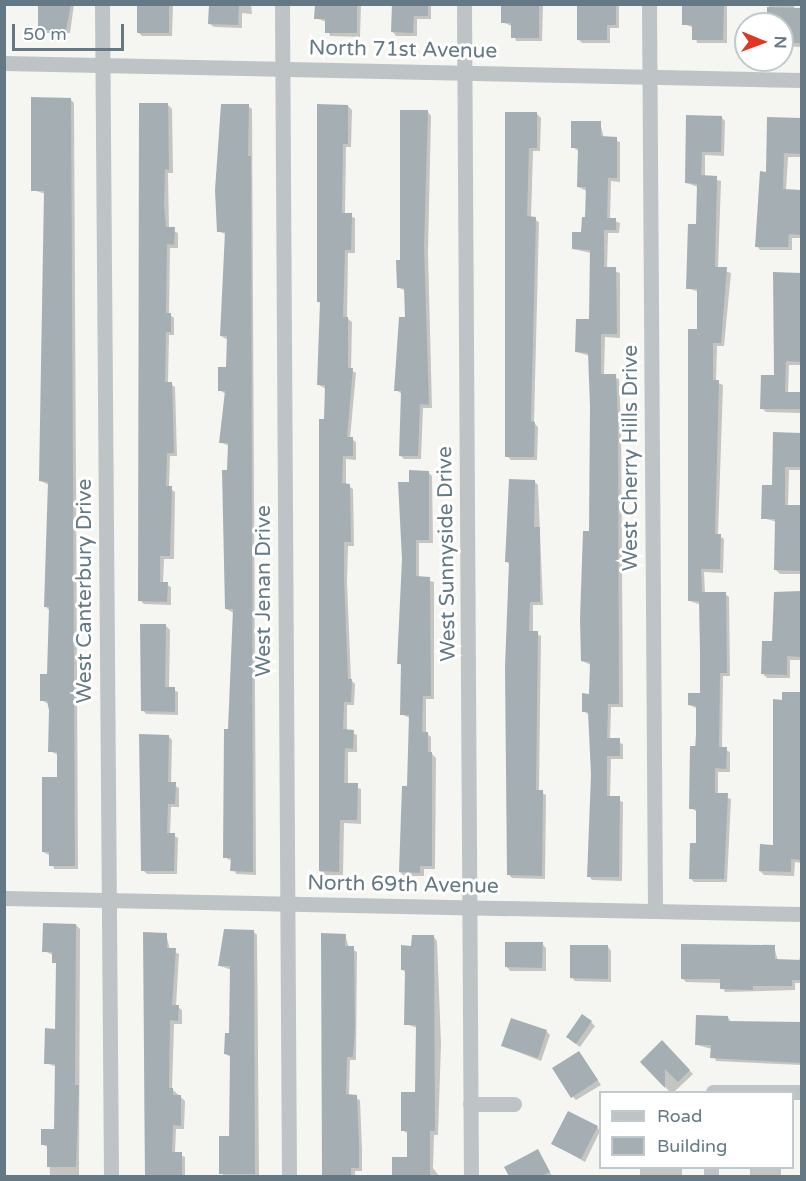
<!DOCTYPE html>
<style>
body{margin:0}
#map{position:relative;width:806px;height:1181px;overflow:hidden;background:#f5f5f2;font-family:"Varela Round",sans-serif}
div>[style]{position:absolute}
.shadow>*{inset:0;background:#0003}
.building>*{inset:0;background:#a5afb3}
.minor>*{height:15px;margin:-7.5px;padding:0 7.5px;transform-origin:7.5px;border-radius:7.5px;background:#bec3c6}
span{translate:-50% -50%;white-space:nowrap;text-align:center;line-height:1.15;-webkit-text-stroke:6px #fff;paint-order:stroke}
.street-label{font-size:21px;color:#647983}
.frame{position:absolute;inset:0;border:6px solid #647983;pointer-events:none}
.legend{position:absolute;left:599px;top:1091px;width:195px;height:78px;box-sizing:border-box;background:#fff;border:2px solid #c1c9cd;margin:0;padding:8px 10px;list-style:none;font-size:18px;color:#647983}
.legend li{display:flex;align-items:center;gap:12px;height:30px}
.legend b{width:30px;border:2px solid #c1c9cd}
.north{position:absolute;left:734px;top:12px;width:60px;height:60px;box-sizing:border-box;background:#fff;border:2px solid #c1c9cd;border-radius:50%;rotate:91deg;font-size:16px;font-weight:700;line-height:24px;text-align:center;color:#647983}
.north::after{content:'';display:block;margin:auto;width:21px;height:27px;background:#e23625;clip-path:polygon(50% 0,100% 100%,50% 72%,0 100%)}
.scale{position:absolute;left:12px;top:24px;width:112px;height:27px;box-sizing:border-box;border:3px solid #647983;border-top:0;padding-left:8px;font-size:18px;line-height:21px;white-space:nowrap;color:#647983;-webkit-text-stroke:4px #fff;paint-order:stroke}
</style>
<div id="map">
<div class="shadow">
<i style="clip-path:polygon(39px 4px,74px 4px,70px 33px,43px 33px,39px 29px)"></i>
<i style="clip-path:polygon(138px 4px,173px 4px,172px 36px,142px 36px,138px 32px)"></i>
<i style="clip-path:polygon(210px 4px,251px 4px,252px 14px,242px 13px,242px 28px,214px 27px,210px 24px)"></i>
<i style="clip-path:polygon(316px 4px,361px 4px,360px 37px,330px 36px,326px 22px,316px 18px)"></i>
<i style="clip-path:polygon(393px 4px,431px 4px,431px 19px,417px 19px,417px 36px,396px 36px,393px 32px)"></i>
<i style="clip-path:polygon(502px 4px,543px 4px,542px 41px,516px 41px,512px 26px,502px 22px)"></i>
<i style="clip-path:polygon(578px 4px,619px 6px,619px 28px,610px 28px,610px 43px,582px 43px,578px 39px)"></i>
<i style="clip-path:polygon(683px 4px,727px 4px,727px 43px,697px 43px,694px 28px,684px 24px)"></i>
<i style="clip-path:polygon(769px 4px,794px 4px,794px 9px,802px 10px,802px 47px,782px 46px,782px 24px,769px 24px)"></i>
<i style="clip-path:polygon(70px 99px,74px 103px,78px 869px,54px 869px,51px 856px,43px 852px,58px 779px,58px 755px,50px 751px,49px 704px,41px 700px,49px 676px,50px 611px,46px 607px,49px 485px,41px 481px,46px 194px,33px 190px)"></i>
<i style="clip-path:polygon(168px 105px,172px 109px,173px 173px,168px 173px,169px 229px,178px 233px,178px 248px,170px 248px,169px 314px,174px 318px,174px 335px,169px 335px,168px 383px,175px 387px,177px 456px,170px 456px,169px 488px,175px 492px,174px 559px,164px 559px,163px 583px,171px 587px,171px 605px,144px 604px,140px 600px)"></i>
<i style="clip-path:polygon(248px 106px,252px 109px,256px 875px,236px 874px,232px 861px,224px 857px,234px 613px,226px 609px,229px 446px,220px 442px,226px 394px,219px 390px,228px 369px,228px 340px,221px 336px,227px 235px,218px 231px)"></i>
<i style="clip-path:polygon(348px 106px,352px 110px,351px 147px,346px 147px,345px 214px,355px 218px,355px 253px,348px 253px,347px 318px,352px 322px,351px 370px,356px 373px,350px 438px,356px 442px,356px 460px,346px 459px,346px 485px,353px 489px,354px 546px,348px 546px,347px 582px,351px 680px,355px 684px,354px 705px,347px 705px,347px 731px,357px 735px,357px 752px,348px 752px,348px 785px,361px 789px,361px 824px,344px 823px,343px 875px,324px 875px,320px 871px,326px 389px,319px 385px,322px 305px,318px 301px)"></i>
<i style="clip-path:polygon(428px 112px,431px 116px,428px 252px,432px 408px,423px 408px,421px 459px,404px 459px,400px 455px,402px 394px,396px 390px,407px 318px,406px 291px,399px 288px)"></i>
<i style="clip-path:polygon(506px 113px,537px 114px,541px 118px,540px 151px,533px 151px,531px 218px,539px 222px,534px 423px,538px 427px,537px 460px,511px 460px,507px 456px)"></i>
<i style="clip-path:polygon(687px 117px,721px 117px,725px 121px,724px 156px,705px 155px,705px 177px,721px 181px,718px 269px,731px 273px,724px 346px,717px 346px,716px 382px,723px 385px,718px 535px,724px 539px,723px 573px,704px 572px,705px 594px,725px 594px,729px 597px,730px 676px,723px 676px,722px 748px,730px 752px,730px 772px,718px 772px,718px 795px,731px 799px,727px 882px,694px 882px,690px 878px,697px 845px,698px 812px,690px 808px,698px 709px,690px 705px,701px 695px,701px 605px,690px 601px,689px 330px,698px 331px,699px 292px,687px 288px,698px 225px,698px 187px,687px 183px)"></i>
<i style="clip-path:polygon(800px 119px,802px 157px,788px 157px,786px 191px,802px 192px,802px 238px,792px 238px,792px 250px,760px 250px,757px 246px,768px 173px)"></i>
<i style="clip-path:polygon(600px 123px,604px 138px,620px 142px,620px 182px,611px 181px,610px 219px,620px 223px,619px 233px,608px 233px,607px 269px,620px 273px,620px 338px,605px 337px,604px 375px,619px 379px,621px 423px,623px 707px,611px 707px,610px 740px,623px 744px,623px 759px,611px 759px,610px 797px,623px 802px,622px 881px,592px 880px,589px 876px,592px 775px,590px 715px,583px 711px,591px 695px,591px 665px,582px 661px,591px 533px,590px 356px,577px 352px,590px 321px,591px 253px,573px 249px,587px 219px,587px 191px,578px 187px,579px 151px,572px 147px)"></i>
<i style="clip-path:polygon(800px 274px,802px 365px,789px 365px,788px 393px,802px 394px,802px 413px,766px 412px,762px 408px,775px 377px)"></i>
<i style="clip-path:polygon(774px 434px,802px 435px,802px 470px,789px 470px,788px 506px,802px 506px,802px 574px,780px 574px,776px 570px,777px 522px,763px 518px,773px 487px)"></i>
<i style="clip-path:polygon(428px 472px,432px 476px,433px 543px,419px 543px,419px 578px,434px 582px,434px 699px,426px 699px,426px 733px,431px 737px,431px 753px,436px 758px,435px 869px,424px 869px,424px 876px,404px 876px,400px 872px,409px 787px,410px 718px,401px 714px,402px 666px,399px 663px,410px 484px)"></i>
<i style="clip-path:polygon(534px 481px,538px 485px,543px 605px,533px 605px,533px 632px,541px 636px,539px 791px,546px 795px,545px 879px,512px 878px,508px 874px,510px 565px,506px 561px)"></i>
<i style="clip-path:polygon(775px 593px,802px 593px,802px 660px,790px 660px,790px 678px,767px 678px,763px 674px,773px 643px)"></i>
<i style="clip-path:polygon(166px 626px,170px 630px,169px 688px,178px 692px,178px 715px,146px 714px,143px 710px)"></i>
<i style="clip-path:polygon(783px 694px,802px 694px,802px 863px,795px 862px,794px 876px,764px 875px,760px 871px,774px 846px)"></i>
<i style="clip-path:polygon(168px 736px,172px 740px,171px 784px,179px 788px,179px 807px,171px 807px,170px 834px,178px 838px,177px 874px,147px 874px,143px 870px)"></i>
<i style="clip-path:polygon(76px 925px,80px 929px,79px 1176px,50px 1176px,49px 1148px,42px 1144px,56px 1131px,57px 1067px,46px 1063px,57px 1030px,58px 967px,53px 955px,44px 951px)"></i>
<i style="clip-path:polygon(253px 931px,257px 935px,259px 1176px,223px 1176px,221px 1137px,230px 1137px,232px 1058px,226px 1054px,230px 1034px,232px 970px,220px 966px)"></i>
<i style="clip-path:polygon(144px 934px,166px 934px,170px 950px,179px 954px,176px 1006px,182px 1010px,182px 1024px,174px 1024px,172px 1089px,185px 1101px,184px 1129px,176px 1129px,175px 1153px,185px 1157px,185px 1176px,145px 1176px)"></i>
<i style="clip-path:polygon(323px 935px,345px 935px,349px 948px,357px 952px,356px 1060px,350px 1060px,349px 1096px,360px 1100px,362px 1150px,362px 1171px,355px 1171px,355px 1176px,323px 1176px)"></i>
<i style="clip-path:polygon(434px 937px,437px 941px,441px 1044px,438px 1135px,434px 1135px,433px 1168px,439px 1176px,393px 1176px,393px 1158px,409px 1158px,409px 1134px,402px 1130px,416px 1094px,417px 1028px,406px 1024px,407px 974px,402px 969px,413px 947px)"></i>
<i style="clip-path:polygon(542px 944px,546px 948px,546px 971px,510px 971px,507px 967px)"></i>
<i style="clip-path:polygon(608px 947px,611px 951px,611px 982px,575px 981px,571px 977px)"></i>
<i style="clip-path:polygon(774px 947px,778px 961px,799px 961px,802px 947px,802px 983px,795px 983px,795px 990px,725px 992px,721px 983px,686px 982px,682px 978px)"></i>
<i style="clip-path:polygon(728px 1017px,731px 1022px,802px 1024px,802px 1065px,716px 1061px,712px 1049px,697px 1045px)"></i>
<i style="clip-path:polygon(591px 1022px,595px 1026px,580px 1047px,572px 1041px)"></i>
<i style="clip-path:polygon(546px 1031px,550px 1035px,541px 1061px,503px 1046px)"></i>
<i style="clip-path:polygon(662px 1043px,693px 1074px,674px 1092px,636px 1092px,669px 1091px,642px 1062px)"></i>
<i style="clip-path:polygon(582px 1056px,601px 1085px,576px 1100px,573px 1097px)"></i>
<i style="clip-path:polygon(597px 1127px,600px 1131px,585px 1162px,553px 1144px)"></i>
<i style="clip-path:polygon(538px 1151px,552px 1176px,511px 1176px,506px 1167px)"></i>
<i style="clip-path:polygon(640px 1168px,682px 1168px,682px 1176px,635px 1176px,640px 1176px)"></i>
<i style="clip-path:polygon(750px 1168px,781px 1168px,781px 1176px,739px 1176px,750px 1176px)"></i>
</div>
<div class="building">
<i style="clip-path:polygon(38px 4px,71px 4px,66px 30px,38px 30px)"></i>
<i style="clip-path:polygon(137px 4px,169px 4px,169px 33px,137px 33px)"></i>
<i style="clip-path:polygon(209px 4px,239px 4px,238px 25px,208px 24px)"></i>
<i style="clip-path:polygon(315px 4px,357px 4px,357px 33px,325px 33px,325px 19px,314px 19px)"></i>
<i style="clip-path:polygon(392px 4px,428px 4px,428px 16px,414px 16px,413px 33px,391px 32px)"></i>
<i style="clip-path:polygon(501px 4px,539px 4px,539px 38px,511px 38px,511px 23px,501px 23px)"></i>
<i style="clip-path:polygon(577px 4px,616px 4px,616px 25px,607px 25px,607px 40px,577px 40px)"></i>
<i style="clip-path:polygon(682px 4px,724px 4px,723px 40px,692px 40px,692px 25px,682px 25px)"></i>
<i style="clip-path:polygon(767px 7px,801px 8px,801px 43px,782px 43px,782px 24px,767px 24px)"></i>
<i style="clip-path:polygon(31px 97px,71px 98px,75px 866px,49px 866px,49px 852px,42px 852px,42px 777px,57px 777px,57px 752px,48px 752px,49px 710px,47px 701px,40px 701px,40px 674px,47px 674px,49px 607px,44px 607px,48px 482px,39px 481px,44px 191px,31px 191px)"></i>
<i style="clip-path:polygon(139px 103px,168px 103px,169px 170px,165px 169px,164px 206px,166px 227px,175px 227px,174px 245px,167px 244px,166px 313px,171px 313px,171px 332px,166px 332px,165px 382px,172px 382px,174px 453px,167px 453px,166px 486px,172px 486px,170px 556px,160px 556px,160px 582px,168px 582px,167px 602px,138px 601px)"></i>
<i style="clip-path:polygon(221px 104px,249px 104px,248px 156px,251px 156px,253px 872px,230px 871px,231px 858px,223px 858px,224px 729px,228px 729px,233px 609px,225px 609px,222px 470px,227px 470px,228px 443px,219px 443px,225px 391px,218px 391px,218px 367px,226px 367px,227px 336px,220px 336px,225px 232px,217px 232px,215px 190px)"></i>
<i style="clip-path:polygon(317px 104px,348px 105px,348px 144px,343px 144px,342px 213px,352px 213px,351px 250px,345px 250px,343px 317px,348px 317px,348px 368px,353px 368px,347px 437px,353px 437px,353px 456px,343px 456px,342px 483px,350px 484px,351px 542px,344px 542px,344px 577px,348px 679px,352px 679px,351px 702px,344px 702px,343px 729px,354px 730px,353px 749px,345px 748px,344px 783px,358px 783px,357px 820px,340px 820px,339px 872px,319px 871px,319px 419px,324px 419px,325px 385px,317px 385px,320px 302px,317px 302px)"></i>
<i style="clip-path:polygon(400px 110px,428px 110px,424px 247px,429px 405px,420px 404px,418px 456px,399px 456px,401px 391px,394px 391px,399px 317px,405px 317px,404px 288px,397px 288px,396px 260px,400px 260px)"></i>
<i style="clip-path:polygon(505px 112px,537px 112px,537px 148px,529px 148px,527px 216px,536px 217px,531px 421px,535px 422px,534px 457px,505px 457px)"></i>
<i style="clip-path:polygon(686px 115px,722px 116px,721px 152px,702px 152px,701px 175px,717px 176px,715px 267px,727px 267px,721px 343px,713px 343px,713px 380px,719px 380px,715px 534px,721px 534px,720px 569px,701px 569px,702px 592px,726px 592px,727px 673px,720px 673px,719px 747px,727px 747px,726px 769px,715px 768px,715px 793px,728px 793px,724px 879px,689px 879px,690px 843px,696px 843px,696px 809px,689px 809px,690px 746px,696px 746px,696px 706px,688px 705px,688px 693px,700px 693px,700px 653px,699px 601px,688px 601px,688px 329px,697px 329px,697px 289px,686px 289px,688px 224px,696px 224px,697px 184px,685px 183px)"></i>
<i style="clip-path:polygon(767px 117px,801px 118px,800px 154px,784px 153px,783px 189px,801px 190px,801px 235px,789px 234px,788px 247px,755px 247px,760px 171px,766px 172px)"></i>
<i style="clip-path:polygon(571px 121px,601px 121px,601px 136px,617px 137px,617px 178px,608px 178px,607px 218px,616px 218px,616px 230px,604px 230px,604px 267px,616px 267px,617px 334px,601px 334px,601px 374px,616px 374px,618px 419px,619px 704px,608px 704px,607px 738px,620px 738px,620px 756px,607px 756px,607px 796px,620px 796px,619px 877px,587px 877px,591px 775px,588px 712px,582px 712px,582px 693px,589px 694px,590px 662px,581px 661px,580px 619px,583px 531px,589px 531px,590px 407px,588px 353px,575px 352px,576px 319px,589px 319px,590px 250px,572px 249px,572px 232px,581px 232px,582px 217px,585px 217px,586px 187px,577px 187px,578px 148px,571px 148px)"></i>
<i style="clip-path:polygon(773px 272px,801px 273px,801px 362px,786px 361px,785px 392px,801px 392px,801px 409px,760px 409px,761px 375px,774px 375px)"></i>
<i style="clip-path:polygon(773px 432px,801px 433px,801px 467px,785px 467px,785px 505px,801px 505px,801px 571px,774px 570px,775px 519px,761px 519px,762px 485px,772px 485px)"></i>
<i style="clip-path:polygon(409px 470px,429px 471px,429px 540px,416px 540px,416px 576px,430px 577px,431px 696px,423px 696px,422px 732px,428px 732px,428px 752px,432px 752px,432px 866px,420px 866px,420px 873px,399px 872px,402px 786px,407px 786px,409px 715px,400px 715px,401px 664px,397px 664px,402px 559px,398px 482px,409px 482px)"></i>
<i style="clip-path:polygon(509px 479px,535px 480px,534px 527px,540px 527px,540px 602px,530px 602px,529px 631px,538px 631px,536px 790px,543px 790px,542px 876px,507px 875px,505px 667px,509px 562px,505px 562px)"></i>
<i style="clip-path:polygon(801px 591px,801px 657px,787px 656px,787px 675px,761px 674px,762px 641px,772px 641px,774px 592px)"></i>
<i style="clip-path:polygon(140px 624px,166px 624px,165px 687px,175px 687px,175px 712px,141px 711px)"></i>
<i style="clip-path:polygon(782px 692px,801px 692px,801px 860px,791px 859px,791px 872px,759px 871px,760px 844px,773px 845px,773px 699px,782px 700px)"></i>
<i style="clip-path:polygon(139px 734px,169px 735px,168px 782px,176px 782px,175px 804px,168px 804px,167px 833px,175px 833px,174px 871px,141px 871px)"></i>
<i style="clip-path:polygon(43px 923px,76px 924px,75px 1085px,79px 1085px,76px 1167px,47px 1167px,47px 1145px,41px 1145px,41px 1129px,54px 1129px,55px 1064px,44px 1064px,45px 1028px,55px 1029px,56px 963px,52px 963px,52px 952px,42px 952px)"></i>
<i style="clip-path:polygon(224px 929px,254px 930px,255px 1174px,219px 1174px,219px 1136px,229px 1136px,230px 1055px,224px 1054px,225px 1033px,229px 1033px,230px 966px,218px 966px)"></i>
<i style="clip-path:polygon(143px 932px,167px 933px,167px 948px,176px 948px,172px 1005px,179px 1005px,178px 1021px,170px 1020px,169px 1088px,173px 1088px,173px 1095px,181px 1095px,181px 1126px,173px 1125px,172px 1152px,182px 1152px,182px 1176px,145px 1176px)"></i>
<i style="clip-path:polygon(321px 933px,346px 934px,345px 946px,354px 946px,355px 1027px,353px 1057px,347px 1057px,346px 1094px,357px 1095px,359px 1145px,359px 1168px,351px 1168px,351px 1176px,322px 1176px)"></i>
<i style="clip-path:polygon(412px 935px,434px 935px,435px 1131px,430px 1131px,430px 1176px,392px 1176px,392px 1157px,407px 1157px,407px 1131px,401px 1131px,401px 1092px,415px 1092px,416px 1025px,404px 1025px,405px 970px,401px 970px,401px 945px,411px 946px)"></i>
<i style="clip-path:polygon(505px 942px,543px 942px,542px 968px,505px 967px)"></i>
<i style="clip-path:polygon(681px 944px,775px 945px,775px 959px,801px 960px,801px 980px,792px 980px,792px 986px,753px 986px,753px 990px,720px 989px,720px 979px,681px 979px)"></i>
<i style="clip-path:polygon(570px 945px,608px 945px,608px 979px,570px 978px)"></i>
<i style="clip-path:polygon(582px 1014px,592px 1021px,576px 1044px,566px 1037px)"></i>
<i style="clip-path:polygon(696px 1015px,728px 1016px,728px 1021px,801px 1022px,801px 1063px,710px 1058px,711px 1045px,695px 1045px)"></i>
<i style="clip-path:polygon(511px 1018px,547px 1030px,538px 1058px,501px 1046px)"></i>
<i style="clip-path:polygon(662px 1040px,690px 1070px,678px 1082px,665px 1069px,665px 1088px,640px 1062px)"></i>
<i style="clip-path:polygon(579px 1051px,598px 1080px,571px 1098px,552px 1068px)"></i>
<i style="clip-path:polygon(568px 1111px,598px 1126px,581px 1159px,551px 1144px)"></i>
<i style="clip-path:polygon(538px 1149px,550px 1172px,541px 1176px,509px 1176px,504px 1167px)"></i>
</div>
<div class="minor">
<i style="left:102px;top:4px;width:1172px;rotate:89.56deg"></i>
<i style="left:282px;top:4px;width:1172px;rotate:89.66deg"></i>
<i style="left:464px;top:4px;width:1172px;rotate:89.66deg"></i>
<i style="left:649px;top:4px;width:906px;rotate:89.62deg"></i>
<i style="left:4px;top:63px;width:798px;rotate:1.22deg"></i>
<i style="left:4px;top:898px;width:798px;rotate:1.15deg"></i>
<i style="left:713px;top:1092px;width:89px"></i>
<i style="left:470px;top:1104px;width:44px"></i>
<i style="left:711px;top:1176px;width:8px;rotate:-90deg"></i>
</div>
<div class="street-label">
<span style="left:403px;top:50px;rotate:1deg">North 71st Avenue</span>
<span style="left:631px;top:458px;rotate:-90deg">West Cherry Hills Drive</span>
<span style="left:447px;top:554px;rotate:-91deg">West Sunnyside Drive</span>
<span style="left:85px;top:591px;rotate:-90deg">West Canterbury Drive</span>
<span style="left:264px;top:591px;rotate:-90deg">West Jenan Drive</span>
<span style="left:403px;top:885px;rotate:1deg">North 69th Avenue</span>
</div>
<div class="frame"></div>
<ul class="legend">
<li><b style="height:8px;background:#bec3c6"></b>Road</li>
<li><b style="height:16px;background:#a5afb3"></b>Building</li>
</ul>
<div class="north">N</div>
<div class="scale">50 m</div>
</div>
